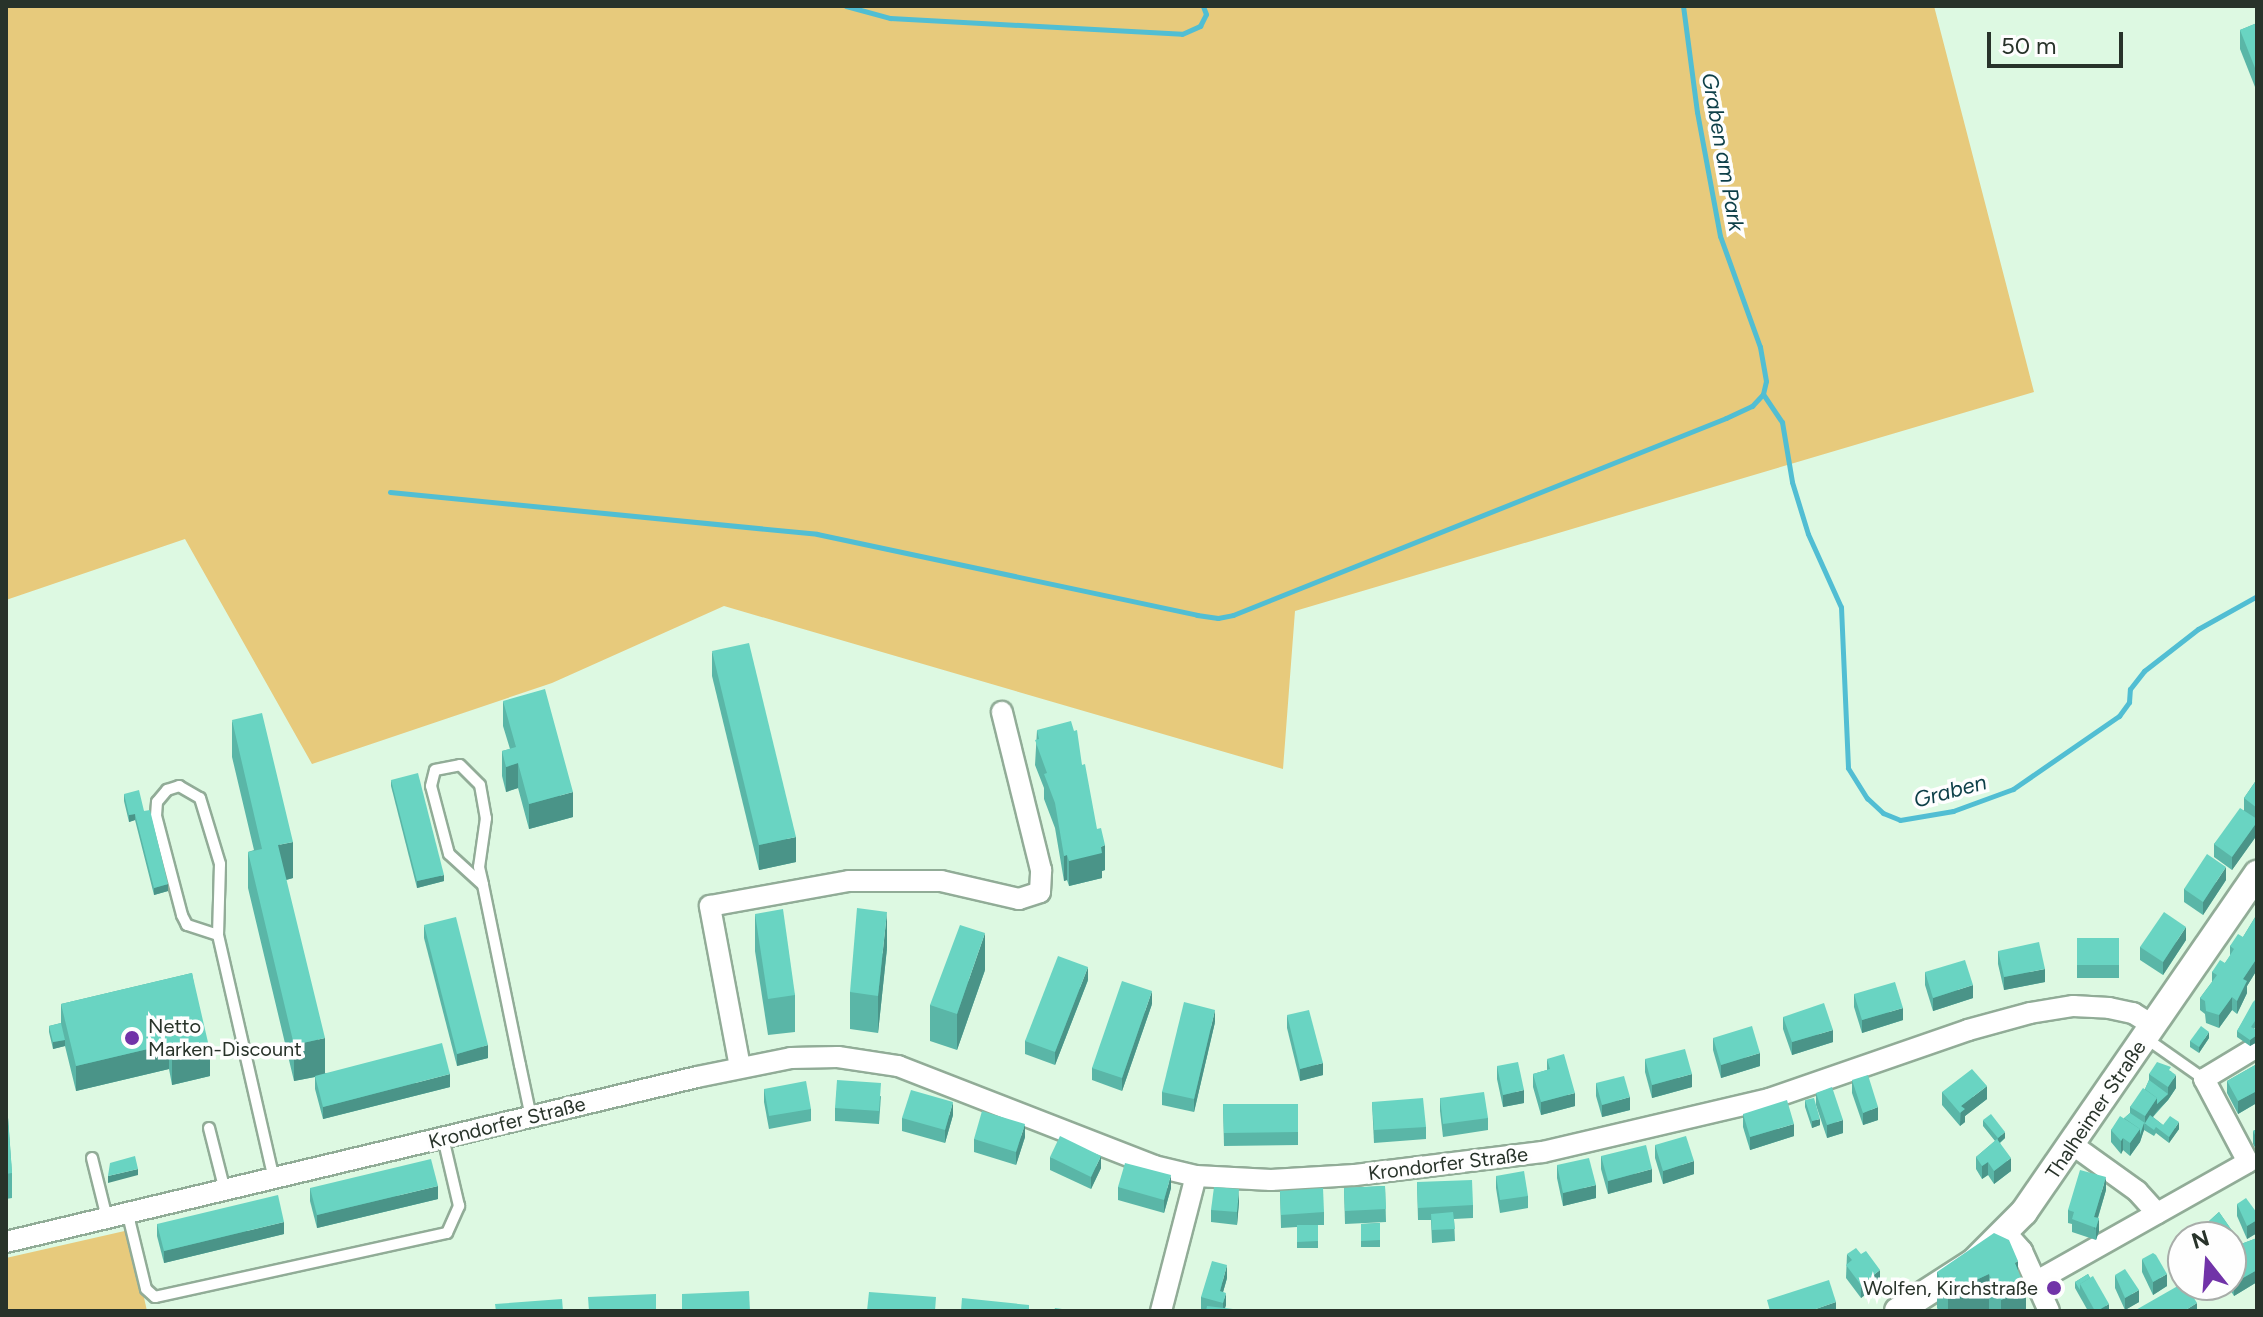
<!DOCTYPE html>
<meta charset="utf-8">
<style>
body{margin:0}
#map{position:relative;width:2263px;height:1317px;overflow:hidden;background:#ddf9e2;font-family:Figtree,sans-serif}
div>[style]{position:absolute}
.green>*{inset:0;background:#e7ca7c}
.stream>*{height:5px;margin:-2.5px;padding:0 2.5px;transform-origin:2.5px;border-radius:2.5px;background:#51bed3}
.roads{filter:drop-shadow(2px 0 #91ac97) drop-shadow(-2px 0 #91ac97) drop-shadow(0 2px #91ac97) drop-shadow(0 -2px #91ac97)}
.service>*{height:10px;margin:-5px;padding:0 5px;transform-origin:5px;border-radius:5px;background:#fff}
.minor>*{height:20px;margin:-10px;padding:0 10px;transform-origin:10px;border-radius:10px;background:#fff}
.tertiary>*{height:26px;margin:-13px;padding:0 13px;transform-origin:13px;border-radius:13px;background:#fff}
.wall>*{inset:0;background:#5ab6a7}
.shaded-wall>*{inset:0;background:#4a9488}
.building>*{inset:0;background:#69d4c2}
.dots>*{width:22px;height:22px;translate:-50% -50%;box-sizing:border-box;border:4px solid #fefefe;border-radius:50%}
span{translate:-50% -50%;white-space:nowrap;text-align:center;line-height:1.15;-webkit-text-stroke:7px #fefefe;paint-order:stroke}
.poi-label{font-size:20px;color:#28332a}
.left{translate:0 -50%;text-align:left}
.right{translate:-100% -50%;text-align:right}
.street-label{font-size:20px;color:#28332a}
.water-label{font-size:22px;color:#0d3f48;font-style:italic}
.frame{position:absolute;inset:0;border:8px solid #28332a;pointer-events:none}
.north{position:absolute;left:2167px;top:1221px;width:80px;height:80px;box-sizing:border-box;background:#fefefe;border:2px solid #a8ada9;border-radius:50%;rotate:343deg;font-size:22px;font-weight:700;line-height:32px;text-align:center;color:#28332a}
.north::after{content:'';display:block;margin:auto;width:28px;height:36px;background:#7133a8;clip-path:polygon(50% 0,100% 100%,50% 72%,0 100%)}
.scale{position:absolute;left:1987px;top:32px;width:136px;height:36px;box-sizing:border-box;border:4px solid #28332a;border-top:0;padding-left:10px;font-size:24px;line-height:28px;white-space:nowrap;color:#28332a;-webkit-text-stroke:6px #fefefe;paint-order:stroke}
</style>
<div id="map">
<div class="green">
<i style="clip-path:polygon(6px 6px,1934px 6px,2034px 392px,1295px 611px,1283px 769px,724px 606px,552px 683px,312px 764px,185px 539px,6px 600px)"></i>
<i style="clip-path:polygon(129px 1230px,147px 1311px,6px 1311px,6px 1258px)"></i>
</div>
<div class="stream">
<i style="left:846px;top:6px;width:46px;rotate:15.3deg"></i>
<i style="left:890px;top:18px;width:292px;rotate:3.1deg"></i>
<i style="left:1182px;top:34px;width:20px;rotate:-24deg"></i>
<i style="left:1200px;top:26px;width:13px;rotate:-63deg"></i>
<i style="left:1206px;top:14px;width:9px;rotate:-111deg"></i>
<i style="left:1763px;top:394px;width:34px;rotate:56deg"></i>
<i style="left:1782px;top:422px;width:61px;rotate:80.5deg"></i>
<i style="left:1792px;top:482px;width:54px;rotate:72.9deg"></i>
<i style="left:1808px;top:534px;width:80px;rotate:65.7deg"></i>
<i style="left:1841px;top:607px;width:161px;rotate:87.5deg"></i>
<i style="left:1848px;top:768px;width:36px;rotate:58deg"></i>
<i style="left:1867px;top:798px;width:22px;rotate:43deg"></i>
<i style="left:1883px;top:813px;width:18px;rotate:22deg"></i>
<i style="left:1900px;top:820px;width:54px;rotate:-9.6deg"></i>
<i style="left:1953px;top:811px;width:64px;rotate:-20.1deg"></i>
<i style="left:2013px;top:789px;width:129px;rotate:-34.6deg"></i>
<i style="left:2119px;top:716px;width:17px;rotate:-54deg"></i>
<i style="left:2129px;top:702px;width:13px;rotate:-86deg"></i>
<i style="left:2130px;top:689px;width:23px;rotate:-52deg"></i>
<i style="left:2144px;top:671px;width:68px;rotate:-37.9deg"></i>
<i style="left:2198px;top:629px;width:68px;rotate:-29.2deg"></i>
<i style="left:390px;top:492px;width:429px;rotate:5.6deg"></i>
<i style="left:817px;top:534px;width:389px;rotate:12deg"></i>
<i style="left:1197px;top:615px;width:21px;rotate:8deg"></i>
<i style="left:1218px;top:618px;width:15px;rotate:-11deg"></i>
<i style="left:1233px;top:615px;width:531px;rotate:-21.78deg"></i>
<i style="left:1726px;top:418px;width:29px;rotate:-25deg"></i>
<i style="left:1752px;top:406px;width:16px;rotate:-47deg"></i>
<i style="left:1763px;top:394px;width:13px;rotate:-77deg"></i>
<i style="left:1766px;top:381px;width:35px;rotate:-100deg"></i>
<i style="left:1760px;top:347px;width:118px;rotate:-109.8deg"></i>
<i style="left:1720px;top:236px;width:126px;rotate:-100.5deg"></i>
<i style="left:1697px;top:112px;width:107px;rotate:-97.5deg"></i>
</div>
<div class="roads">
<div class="service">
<i style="left:483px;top:885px;width:46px;rotate:-137.6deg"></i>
<i style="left:449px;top:854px;width:70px;rotate:-104.8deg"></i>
<i style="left:431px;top:786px;width:16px;rotate:-76deg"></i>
<i style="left:435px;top:770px;width:25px;rotate:-11deg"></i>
<i style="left:460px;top:765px;width:28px;rotate:45deg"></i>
<i style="left:480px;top:785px;width:34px;rotate:80deg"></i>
<i style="left:486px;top:818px;width:49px;rotate:98.1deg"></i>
<i style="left:479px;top:867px;width:18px;rotate:77deg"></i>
<i style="left:483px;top:885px;width:184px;rotate:78.4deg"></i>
<i style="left:520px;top:1065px;width:53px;rotate:78.1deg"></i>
<i style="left:218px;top:935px;width:33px;rotate:-162deg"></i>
<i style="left:187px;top:925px;width:11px;rotate:-117deg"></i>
<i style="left:182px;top:915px;width:102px;rotate:-104.7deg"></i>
<i style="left:156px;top:816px;width:14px;rotate:-86deg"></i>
<i style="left:157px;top:802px;width:16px;rotate:-50deg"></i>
<i style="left:167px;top:790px;width:13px;rotate:-18deg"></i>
<i style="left:179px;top:786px;width:24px;rotate:30deg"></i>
<i style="left:200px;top:798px;width:69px;rotate:73.1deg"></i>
<i style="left:220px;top:864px;width:71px;rotate:91.6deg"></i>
<i style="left:218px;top:935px;width:250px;rotate:77.1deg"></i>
<i style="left:2147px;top:1039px;width:70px;rotate:35.1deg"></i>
<i style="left:209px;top:1128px;width:65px;rotate:75.7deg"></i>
<i style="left:92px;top:1158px;width:62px;rotate:76deg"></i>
<i style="left:128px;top:1215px;width:76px;rotate:76.3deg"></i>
<i style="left:146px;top:1289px;width:12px;rotate:42deg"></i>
<i style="left:155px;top:1297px;width:299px;rotate:-12.4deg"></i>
<i style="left:447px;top:1233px;width:30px;rotate:-66deg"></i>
<i style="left:459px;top:1206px;width:70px;rotate:-103.2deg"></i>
</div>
<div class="minor">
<i style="left:740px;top:1067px;width:164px;rotate:-100.6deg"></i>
<i style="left:710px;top:906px;width:141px;rotate:-10.2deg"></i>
<i style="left:849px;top:881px;width:92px"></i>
<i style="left:941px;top:881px;width:80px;rotate:13deg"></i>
<i style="left:1019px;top:899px;width:22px;rotate:-18deg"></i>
<i style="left:1040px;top:892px;width:22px;rotate:-87deg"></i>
<i style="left:1041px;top:870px;width:163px;rotate:-103.9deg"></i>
<i style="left:2073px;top:1145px;width:79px;rotate:35.7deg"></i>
<i style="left:2137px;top:1191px;width:30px;rotate:48deg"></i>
<i style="left:2006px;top:1233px;width:24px;rotate:48deg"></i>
<i style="left:2022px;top:1251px;width:66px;rotate:65.8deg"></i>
<i style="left:6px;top:1242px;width:710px;rotate:-13.43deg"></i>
<i style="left:697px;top:1077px;width:96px;rotate:-11.4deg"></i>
<i style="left:791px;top:1058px;width:47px;rotate:-1.2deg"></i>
<i style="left:838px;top:1057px;width:61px;rotate:8.5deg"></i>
<i style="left:898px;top:1066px;width:275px;rotate:21.3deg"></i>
<i style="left:1154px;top:1166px;width:43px;rotate:13.4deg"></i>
<i style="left:1196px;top:1176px;width:75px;rotate:3.1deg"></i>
<i style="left:1271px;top:1180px;width:84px;rotate:-3.4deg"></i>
<i style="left:1355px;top:1175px;width:189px;rotate:-7deg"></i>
<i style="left:1543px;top:1152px;width:232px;rotate:-13.2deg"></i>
<i style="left:1769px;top:1099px;width:211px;rotate:-19.1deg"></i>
<i style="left:1968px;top:1030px;width:64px;rotate:-15.3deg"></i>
<i style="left:2030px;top:1013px;width:44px;rotate:-9.2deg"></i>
<i style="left:2073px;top:1006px;width:36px;rotate:3deg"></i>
<i style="left:2109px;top:1008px;width:25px;rotate:12deg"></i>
<i style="left:2133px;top:1013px;width:25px;rotate:32deg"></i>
<i style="left:2037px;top:1281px;width:242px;rotate:-29.4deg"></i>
<i style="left:2248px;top:1162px;width:94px;rotate:-117.9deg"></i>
<i style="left:2204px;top:1079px;width:62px;rotate:-31.1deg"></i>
<i style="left:1161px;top:1311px;width:139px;rotate:-75.5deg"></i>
</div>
<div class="tertiary">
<i style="left:1898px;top:1311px;width:90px;rotate:-32.8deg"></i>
<i style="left:1974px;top:1262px;width:71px;rotate:-45deg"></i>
<i style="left:2024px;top:1212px;width:411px;rotate:-55.4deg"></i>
</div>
</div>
<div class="wall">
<i style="clip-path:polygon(2257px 23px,2257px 92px,2240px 49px,2240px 30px)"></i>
<i style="clip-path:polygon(712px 651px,796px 862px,759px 870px,712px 676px)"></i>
<i style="clip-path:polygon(503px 701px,573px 817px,529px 829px,518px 788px,506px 792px,502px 776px,502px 751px,510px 749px,503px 726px)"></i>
<i style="clip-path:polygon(232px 720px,293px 878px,286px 880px,325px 1073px,450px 1087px,323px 1119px,315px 1089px,315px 1077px,294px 1081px,248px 888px,248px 852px,254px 850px,232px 757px)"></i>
<i style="clip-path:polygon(1037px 730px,1082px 765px,1105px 870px,1102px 871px,1102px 878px,1069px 886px,1067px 880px,1064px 881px,1055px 828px,1044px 799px,1044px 788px,1035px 765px)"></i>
<i style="clip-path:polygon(2257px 779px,2257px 835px,2232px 870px,2214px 857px,2214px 844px,2244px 810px,2244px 798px)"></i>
<i style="clip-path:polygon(391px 780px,444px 881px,417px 888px,391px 786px)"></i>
<i style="clip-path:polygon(124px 794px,144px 811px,168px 891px,154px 895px,135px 820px,129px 822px,124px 801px)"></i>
<i style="clip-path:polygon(2226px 880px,2203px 915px,2184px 902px,2184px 889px)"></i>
<i style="clip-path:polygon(755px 914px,795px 995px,795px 1032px,768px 1035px,755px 951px)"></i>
<i style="clip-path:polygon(2257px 914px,2257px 974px,2255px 973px,2247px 986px,2247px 993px,2237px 1014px,2232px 1010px,2219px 1028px,2206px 1023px,2205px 1014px,2200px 1010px,2200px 998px,2212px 982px,2212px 972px,2225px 963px,2230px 956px,2230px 946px,2243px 937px)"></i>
<i style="clip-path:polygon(424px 925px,488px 1058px,457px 1066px,424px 938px)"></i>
<i style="clip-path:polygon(2077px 938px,2119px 938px,2119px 978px,2077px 978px)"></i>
<i style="clip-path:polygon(2186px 940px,2163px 975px,2140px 960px,2140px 947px)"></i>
<i style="clip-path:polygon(887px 948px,878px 1033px,850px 1029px,850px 992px)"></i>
<i style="clip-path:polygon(1998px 951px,2045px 982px,2004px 990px,1998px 964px)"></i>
<i style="clip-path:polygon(985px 970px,957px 1050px,930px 1041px,930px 1005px)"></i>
<i style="clip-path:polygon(1925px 972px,1973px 998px,1933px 1011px,1925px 985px)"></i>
<i style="clip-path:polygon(192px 973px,210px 1076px,172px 1085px,169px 1069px,76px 1091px,65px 1046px,53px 1049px,49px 1032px,49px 1026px,61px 1023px,61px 1004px)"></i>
<i style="clip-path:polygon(1088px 980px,1055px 1065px,1025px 1054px,1025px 1041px)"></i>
<i style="clip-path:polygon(1854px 994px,1903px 1020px,1862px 1033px,1854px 1007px)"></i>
<i style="clip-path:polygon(2257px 998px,2257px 1025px,2254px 1029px,2257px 1030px,2257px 1042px,2250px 1046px,2237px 1037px,2237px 1031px)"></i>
<i style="clip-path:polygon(1152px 1004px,1122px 1091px,1092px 1080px,1092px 1068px)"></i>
<i style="clip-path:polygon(1287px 1015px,1323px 1075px,1300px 1081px,1287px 1028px)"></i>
<i style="clip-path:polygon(1783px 1017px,1833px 1042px,1792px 1055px,1783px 1029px)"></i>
<i style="clip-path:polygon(1215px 1022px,1194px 1112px,1162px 1105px,1162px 1092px)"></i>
<i style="clip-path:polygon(1713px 1038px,1760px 1066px,1721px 1078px,1713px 1050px)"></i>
<i style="clip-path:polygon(2209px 1038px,2199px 1053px,2190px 1047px,2190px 1041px)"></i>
<i style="clip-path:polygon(1547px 1059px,1575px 1106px,1541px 1115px,1533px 1087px,1533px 1074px,1547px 1070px)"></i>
<i style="clip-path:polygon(1645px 1059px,1692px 1087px,1652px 1098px,1645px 1072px)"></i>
<i style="clip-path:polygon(2257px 1064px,2257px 1107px,2255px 1104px,2238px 1114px,2227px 1093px,2227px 1081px)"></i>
<i style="clip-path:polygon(1497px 1066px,1524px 1103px,1503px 1107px,1497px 1079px)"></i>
<i style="clip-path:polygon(2171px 1071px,2176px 1088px,2168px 1100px,2153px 1117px,2163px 1125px,2179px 1129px,2169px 1143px,2156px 1133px,2154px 1136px,2144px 1130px,2140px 1142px,2130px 1156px,2123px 1150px,2121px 1154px,2111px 1142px,2111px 1130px,2130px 1113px,2130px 1107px,2145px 1089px,2149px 1080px,2149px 1074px)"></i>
<i style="clip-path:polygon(1852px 1080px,1878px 1120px,1863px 1125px,1852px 1093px)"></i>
<i style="clip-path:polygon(1596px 1083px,1630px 1110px,1602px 1117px,1596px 1096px)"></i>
<i style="clip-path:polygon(764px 1089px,811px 1109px,811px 1121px,769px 1129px,764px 1102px)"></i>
<i style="clip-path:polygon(6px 1090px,12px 1173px,12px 1198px,6px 1199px)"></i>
<i style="clip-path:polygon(1942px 1092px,1987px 1099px,1965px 1116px,1965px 1122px,1960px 1126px,1942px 1105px)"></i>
<i style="clip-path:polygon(1816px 1093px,1843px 1133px,1827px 1138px,1816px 1105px)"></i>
<i style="clip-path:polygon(881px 1096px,879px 1124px,835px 1121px,835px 1108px)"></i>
<i style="clip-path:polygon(1440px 1098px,1488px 1118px,1488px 1130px,1443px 1137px,1440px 1111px)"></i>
<i style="clip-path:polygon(1805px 1100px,1820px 1125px,1812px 1128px,1805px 1107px)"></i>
<i style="clip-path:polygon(1372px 1102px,1426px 1127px,1426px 1139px,1374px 1143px)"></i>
<i style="clip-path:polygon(1223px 1104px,1298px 1104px,1298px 1145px,1224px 1146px)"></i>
<i style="clip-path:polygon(1743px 1114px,1794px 1136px,1750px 1150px,1743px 1127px)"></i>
<i style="clip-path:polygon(953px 1115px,945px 1143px,902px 1131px,902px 1118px)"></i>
<i style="clip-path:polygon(1983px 1120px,2005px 1138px,2000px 1143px,2011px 1171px,1994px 1184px,1988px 1175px,1982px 1179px,1976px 1169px,1976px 1157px,1995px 1141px,1983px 1126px)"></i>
<i style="clip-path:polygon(2257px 1129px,2257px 1151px,2253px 1144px,2253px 1131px)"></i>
<i style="clip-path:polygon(1025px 1137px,1016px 1165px,974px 1152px,974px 1139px)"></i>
<i style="clip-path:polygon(1655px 1145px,1694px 1174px,1663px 1184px,1655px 1158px)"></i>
<i style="clip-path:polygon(1601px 1156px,1652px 1182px,1608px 1194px,1601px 1169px)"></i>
<i style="clip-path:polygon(1050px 1157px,1101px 1168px,1091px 1189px,1050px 1170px)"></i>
<i style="clip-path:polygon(1557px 1165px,1596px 1198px,1563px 1206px,1557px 1178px)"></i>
<i style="clip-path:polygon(1496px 1176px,1528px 1196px,1528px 1208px,1500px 1213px,1496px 1188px)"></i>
<i style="clip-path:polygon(1417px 1182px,1473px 1205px,1473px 1218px,1454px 1219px,1455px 1241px,1432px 1243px,1431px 1220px,1418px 1220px)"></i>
<i style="clip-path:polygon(1385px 1186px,1386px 1222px,1345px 1224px,1344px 1188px)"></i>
<i style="clip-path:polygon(1118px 1187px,1171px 1188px,1164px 1213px,1118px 1200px)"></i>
<i style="clip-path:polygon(310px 1188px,438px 1199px,317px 1228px,310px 1201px)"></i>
<i style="clip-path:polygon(2106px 1190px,2098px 1218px,2099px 1231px,2096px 1240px,2072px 1232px,2072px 1224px,2068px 1223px,2068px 1210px)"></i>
<i style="clip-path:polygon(1280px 1191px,1324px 1212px,1324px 1225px,1318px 1225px,1318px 1248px,1297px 1248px,1297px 1227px,1281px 1228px)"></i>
<i style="clip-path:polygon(1239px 1202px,1237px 1225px,1211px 1222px,1211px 1210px)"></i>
<i style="clip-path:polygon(2237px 1204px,2257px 1213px,2257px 1233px,2247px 1239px,2237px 1216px)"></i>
<i style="clip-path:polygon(2219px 1212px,2233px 1232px,2233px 1245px,2231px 1246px,2231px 1237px,2210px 1237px,2208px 1235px,2208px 1222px)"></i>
<i style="clip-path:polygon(1380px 1223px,1380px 1247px,1361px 1247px,1361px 1224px)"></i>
<i style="clip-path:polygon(157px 1224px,284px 1234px,164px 1263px,157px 1236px)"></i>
<i style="clip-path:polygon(2257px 1238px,2257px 1282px,2234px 1296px,2227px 1285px,2231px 1285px,2231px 1254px,2241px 1249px,2241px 1244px)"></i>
<i style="clip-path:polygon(1847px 1254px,1880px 1283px,1861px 1298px,1846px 1278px)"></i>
<i style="clip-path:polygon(2142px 1259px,2167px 1286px,2153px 1295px,2142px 1272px)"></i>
<i style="clip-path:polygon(2018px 1271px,2026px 1311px,1939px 1311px,1937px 1308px,1937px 1272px)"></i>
<i style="clip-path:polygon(2088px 1274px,2109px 1311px,2088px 1311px,2075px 1288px,2075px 1282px)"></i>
<i style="clip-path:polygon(2115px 1275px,2139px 1302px,2125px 1310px,2115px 1288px)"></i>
<i style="clip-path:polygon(1227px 1278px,1223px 1292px,1226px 1305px,1225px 1308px,1206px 1311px,1201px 1310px,1201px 1297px)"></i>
</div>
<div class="shaded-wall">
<i style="clip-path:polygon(518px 763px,518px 788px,506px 792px,506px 767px)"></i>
<i style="clip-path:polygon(573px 792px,573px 817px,529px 829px,529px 804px)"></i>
<i style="clip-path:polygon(135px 814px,135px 820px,129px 822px,129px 815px)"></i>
<i style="clip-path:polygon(2257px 822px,2257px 835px,2232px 870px,2232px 857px)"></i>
<i style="clip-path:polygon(796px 837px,796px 862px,759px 870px,759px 845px)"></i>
<i style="clip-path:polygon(293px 842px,293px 878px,278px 882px,278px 845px)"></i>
<i style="clip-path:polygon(1105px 845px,1105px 870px,1102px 871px,1102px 878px,1069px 886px,1069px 861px)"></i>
<i style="clip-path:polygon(1067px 855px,1067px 880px,1064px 881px,1064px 856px)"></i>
<i style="clip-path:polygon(2226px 867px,2226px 880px,2203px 915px,2203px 902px)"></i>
<i style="clip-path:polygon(444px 875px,444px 881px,417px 888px,417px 881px)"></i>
<i style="clip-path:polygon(168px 884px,168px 891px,154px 895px,154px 888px)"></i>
<i style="clip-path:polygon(887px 912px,887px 948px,878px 1033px,878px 996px)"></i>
<i style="clip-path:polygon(2186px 927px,2186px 940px,2163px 975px,2163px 962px)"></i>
<i style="clip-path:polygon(985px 933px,985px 970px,957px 1050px,957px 1014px)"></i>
<i style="clip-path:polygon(2255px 961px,2255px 973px,2247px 986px,2247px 993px,2237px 1014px,2237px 1001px,2243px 979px)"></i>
<i style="clip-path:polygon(1088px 967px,1088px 980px,1055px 1065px,1055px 1052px)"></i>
<i style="clip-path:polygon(2045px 969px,2045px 982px,2004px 990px,2004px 977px)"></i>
<i style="clip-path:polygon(1973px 985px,1973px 998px,1933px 1011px,1933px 998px)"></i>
<i style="clip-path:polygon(1152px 991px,1152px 1004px,1122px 1091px,1122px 1078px)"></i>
<i style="clip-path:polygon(2232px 997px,2232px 1010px,2219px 1028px,2219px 1015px)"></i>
<i style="clip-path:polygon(1903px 1008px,1903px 1020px,1862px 1033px,1862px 1020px)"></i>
<i style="clip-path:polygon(1215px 1010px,1215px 1022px,1194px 1112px,1194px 1099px)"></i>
<i style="clip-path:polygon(1833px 1030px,1833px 1042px,1792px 1055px,1792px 1042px)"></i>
<i style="clip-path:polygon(2209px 1032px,2209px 1038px,2199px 1053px,2199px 1047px)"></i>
<i style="clip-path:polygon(2257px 1035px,2257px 1042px,2250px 1046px,2250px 1040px)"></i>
<i style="clip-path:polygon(325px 1038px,325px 1075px,294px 1081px,294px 1045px)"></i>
<i style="clip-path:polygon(65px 1040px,65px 1046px,53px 1049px,53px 1042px)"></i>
<i style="clip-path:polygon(169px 1044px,169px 1069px,76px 1091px,76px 1066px)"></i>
<i style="clip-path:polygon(488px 1045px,488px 1058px,457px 1066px,457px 1054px)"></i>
<i style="clip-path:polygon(210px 1051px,210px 1076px,172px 1085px,172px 1060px)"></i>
<i style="clip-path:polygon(1760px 1053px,1760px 1066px,1721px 1078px,1721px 1065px)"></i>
<i style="clip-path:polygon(1323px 1063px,1323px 1075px,1300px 1081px,1300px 1069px)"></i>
<i style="clip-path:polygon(450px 1074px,450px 1087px,323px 1119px,323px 1107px)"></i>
<i style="clip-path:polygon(1692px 1074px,1692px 1087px,1652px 1098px,1652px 1085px)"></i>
<i style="clip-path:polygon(2176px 1075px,2176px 1088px,2168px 1100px,2157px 1111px,2157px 1104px,2168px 1094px,2168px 1087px)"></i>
<i style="clip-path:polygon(1987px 1086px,1987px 1099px,1965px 1116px,1965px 1122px,1960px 1126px,1961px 1106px)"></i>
<i style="clip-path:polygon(1524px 1090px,1524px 1103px,1503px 1107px,1503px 1095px)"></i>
<i style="clip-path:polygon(2255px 1092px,2255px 1104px,2238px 1114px,2238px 1101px)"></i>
<i style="clip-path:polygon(1575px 1093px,1575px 1106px,1541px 1115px,1541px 1102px)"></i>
<i style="clip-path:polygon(1630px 1097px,1630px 1110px,1602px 1117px,1602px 1105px)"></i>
<i style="clip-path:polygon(2157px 1098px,2157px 1111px,2147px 1125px,2145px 1124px,2145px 1116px)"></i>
<i style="clip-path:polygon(953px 1102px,953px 1115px,945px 1143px,945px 1130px)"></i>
<i style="clip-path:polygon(1878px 1107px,1878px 1120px,1863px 1125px,1863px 1113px)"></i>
<i style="clip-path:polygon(1820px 1119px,1820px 1125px,1812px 1128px,1812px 1121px)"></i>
<i style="clip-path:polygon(1843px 1120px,1843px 1133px,1827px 1138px,1827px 1125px)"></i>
<i style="clip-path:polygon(2179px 1122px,2179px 1129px,2169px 1143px,2169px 1137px)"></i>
<i style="clip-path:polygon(2144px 1123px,2144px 1130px,2140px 1142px,2130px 1156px,2130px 1143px)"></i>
<i style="clip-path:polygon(1025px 1124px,1025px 1137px,1016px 1165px,1016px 1152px)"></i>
<i style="clip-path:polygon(1794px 1124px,1794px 1136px,1750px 1150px,1750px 1137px)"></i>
<i style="clip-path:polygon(2005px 1132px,2005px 1138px,1998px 1144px,1998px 1138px)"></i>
<i style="clip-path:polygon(2123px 1138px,2123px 1150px,2121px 1154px,2121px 1141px)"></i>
<i style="clip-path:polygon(1101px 1156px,1101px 1168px,1091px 1189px,1091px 1177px)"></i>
<i style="clip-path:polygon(2011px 1158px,2011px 1171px,1994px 1184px,1994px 1171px)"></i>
<i style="clip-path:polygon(1694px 1161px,1694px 1174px,1663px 1184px,1663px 1171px)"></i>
<i style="clip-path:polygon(1988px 1162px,1988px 1175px,1982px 1179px,1982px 1166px)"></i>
<i style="clip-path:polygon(138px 1169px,138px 1175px,108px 1183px,108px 1176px)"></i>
<i style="clip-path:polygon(1652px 1169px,1652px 1182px,1608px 1194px,1608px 1181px)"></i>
<i style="clip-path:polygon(1171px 1175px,1171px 1188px,1164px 1213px,1164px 1200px)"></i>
<i style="clip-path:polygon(2106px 1177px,2106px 1190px,2094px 1230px,2094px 1217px)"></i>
<i style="clip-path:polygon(1596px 1185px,1596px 1198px,1563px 1206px,1563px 1193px)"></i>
<i style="clip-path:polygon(438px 1186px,438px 1199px,317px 1228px,317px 1215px)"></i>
<i style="clip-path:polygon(1239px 1189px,1239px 1202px,1237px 1225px,1237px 1212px)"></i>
<i style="clip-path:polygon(2099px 1218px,2099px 1231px,2096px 1240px,2096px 1228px)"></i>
<i style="clip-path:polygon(2257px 1220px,2257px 1233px,2247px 1239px,2247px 1226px)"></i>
<i style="clip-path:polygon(284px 1222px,284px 1234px,164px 1263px,164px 1251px)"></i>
<i style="clip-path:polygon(2233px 1232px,2233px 1245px,2231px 1246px,2231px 1237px,2225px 1237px)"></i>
<i style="clip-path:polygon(2018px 1261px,2018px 1293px,2026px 1290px,2026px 1311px,2001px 1311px,2001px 1300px,2015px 1263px)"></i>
<i style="clip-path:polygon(1227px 1265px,1227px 1278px,1220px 1303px,1220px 1291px)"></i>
<i style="clip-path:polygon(1880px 1270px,1880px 1283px,1861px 1298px,1861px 1285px)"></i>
<i style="clip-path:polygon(2257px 1270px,2257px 1282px,2234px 1296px,2234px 1283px)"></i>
<i style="clip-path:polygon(1989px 1274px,1989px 1310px,1948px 1311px,1948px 1293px)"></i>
<i style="clip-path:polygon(2167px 1274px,2167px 1286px,2153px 1295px,2153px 1282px)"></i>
<i style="clip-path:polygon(2139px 1290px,2139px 1302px,2125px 1310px,2125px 1298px)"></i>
<i style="clip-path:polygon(1226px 1293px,1226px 1305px,1224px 1311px,1223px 1311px,1223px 1303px)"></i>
<i style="clip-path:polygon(1836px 1302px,1836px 1311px,1810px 1311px)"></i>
<i style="clip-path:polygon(2197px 1303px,2197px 1311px,2184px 1311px)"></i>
<i style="clip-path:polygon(2109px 1304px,2109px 1311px,2097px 1311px)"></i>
</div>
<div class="building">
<i style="clip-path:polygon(2257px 23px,2257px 73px,2240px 30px)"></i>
<i style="clip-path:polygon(749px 643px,796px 837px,759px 845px,712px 651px)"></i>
<i style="clip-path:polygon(545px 689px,573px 792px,529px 804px,518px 763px,506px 767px,502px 751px,516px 747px,503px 701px)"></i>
<i style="clip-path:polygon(262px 713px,293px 842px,278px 845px,325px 1038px,294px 1045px,248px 852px,262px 849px,232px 720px)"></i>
<i style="clip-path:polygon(1071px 721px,1074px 731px,1077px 730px,1082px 765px,1085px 764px,1097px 829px,1101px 828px,1105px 845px,1101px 847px,1102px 853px,1069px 861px,1067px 855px,1064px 856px,1055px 803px,1044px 774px,1047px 773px,1035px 740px,1039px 739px,1037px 730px)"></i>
<i style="clip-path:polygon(418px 773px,444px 875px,417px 881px,391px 780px)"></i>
<i style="clip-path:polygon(2257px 779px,2257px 808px,2244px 798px)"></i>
<i style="clip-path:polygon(139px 790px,144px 811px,150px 810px,168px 884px,154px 888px,135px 814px,129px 815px,124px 794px)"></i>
<i style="clip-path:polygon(2240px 808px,2257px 819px,2257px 822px,2232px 857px,2214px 844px)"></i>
<i style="clip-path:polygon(2207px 854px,2226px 867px,2203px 902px,2184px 889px)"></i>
<i style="clip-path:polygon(857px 908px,887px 912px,878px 996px,850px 992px)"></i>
<i style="clip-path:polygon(783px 909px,795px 995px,768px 999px,755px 914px)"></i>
<i style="clip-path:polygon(2164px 912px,2186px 927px,2163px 962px,2140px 947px)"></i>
<i style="clip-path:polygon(2257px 914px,2257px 962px,2255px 961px,2243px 979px,2247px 981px,2237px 1001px,2232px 997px,2219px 1015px,2206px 1011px,2205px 1001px,2200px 998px,2217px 975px,2212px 972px,2220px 960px,2225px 963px,2234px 949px,2230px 946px,2238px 934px,2243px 937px)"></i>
<i style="clip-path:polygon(456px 917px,488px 1045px,457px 1054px,424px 925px)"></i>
<i style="clip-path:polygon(960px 925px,985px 933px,957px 1014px,930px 1005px)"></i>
<i style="clip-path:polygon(2077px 938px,2119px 938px,2119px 965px,2077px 965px)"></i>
<i style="clip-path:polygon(2039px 942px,2045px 969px,2004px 977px,1998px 951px)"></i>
<i style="clip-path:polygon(1058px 956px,1088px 967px,1055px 1052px,1025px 1041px)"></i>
<i style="clip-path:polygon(1965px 960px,1973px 985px,1933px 998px,1925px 972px)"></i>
<i style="clip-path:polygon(192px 973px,210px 1051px,172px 1060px,169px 1044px,76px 1066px,61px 1004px)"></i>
<i style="clip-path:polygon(1122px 981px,1152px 991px,1122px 1078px,1092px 1068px)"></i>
<i style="clip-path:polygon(1895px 982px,1903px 1008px,1862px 1020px,1854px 994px)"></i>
<i style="clip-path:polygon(2257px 998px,2257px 1018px,2251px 1027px,2257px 1030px,2257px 1035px,2250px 1040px,2237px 1031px,2253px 1002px)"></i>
<i style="clip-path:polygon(1184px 1002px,1215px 1010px,1194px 1099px,1162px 1092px)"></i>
<i style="clip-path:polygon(1824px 1003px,1833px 1030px,1792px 1042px,1783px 1017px)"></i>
<i style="clip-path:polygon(1309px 1010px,1323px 1063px,1300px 1069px,1287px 1015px)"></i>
<i style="clip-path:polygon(61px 1023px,65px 1040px,53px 1042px,49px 1026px)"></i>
<i style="clip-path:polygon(1752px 1026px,1760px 1053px,1721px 1065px,1713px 1038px)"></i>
<i style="clip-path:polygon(2201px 1026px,2209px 1032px,2199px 1047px,2190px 1041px)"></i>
<i style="clip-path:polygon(442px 1043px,450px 1074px,323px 1107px,315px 1076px)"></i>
<i style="clip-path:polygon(1685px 1049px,1692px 1074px,1652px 1085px,1645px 1059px)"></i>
<i style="clip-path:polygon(1564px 1054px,1575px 1093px,1541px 1102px,1533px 1074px,1550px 1069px,1547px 1059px)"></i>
<i style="clip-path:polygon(1518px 1062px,1524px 1090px,1503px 1095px,1497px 1066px)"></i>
<i style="clip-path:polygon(2157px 1062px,2171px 1067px,2169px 1070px,2176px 1075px,2168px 1087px,2149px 1074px)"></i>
<i style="clip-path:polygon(2257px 1064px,2257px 1095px,2255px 1092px,2238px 1101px,2227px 1081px)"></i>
<i style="clip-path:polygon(1972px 1069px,1987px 1086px,1961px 1106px,1965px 1109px,1960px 1113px,1942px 1092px)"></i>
<i style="clip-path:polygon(1868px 1075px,1878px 1107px,1863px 1113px,1852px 1080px)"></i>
<i style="clip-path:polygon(1624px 1076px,1630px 1097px,1602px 1105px,1596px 1083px)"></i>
<i style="clip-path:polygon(837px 1080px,881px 1083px,879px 1111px,835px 1108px)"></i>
<i style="clip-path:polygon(2149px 1080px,2168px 1094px,2157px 1104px,2157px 1098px,2145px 1089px)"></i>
<i style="clip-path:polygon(806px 1081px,811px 1109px,769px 1116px,764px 1089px)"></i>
<i style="clip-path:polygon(1832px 1087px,1843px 1120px,1827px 1125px,1816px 1093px)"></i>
<i style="clip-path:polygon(2143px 1088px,2157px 1098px,2145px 1116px,2130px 1107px)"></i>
<i style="clip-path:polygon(6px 1090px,12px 1173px,6px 1174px)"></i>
<i style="clip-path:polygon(911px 1090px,953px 1102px,945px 1130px,902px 1118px)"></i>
<i style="clip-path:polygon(1484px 1092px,1488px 1118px,1443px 1124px,1440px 1098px)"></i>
<i style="clip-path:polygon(1423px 1098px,1426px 1127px,1374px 1130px,1372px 1102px)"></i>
<i style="clip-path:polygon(1814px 1098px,1820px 1119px,1812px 1121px,1805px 1100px)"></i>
<i style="clip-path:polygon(1787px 1100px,1794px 1124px,1750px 1137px,1743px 1114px)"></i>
<i style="clip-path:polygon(1223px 1104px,1298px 1104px,1298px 1132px,1224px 1133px)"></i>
<i style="clip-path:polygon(982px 1111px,1025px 1124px,1016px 1152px,974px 1139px)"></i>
<i style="clip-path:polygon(2130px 1113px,2145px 1123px,2150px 1115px,2163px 1125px,2170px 1116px,2179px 1122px,2169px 1137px,2156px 1127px,2154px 1130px,2144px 1123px,2140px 1135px,2140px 1129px,2124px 1118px)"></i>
<i style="clip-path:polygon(1991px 1114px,2005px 1132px,1998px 1138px,1983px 1120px)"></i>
<i style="clip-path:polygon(2120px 1116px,2140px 1129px,2130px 1143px,2123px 1138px,2121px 1141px,2111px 1130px)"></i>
<i style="clip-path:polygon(2257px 1129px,2257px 1139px,2253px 1131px)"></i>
<i style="clip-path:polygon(1060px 1136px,1101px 1156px,1091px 1177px,1050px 1157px)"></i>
<i style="clip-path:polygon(1686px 1136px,1694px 1161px,1663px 1171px,1655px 1145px)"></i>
<i style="clip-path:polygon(1997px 1139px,2011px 1158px,1994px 1171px,1988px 1162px,1982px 1166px,1976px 1157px)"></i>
<i style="clip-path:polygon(1646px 1145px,1652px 1169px,1608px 1181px,1601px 1156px)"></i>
<i style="clip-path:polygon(135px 1156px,138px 1169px,108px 1176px,110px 1163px)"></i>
<i style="clip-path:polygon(1589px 1158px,1596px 1185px,1563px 1193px,1557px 1165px)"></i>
<i style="clip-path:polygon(431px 1159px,438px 1186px,317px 1215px,310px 1188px)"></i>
<i style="clip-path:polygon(1125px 1163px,1171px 1175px,1164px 1200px,1118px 1187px)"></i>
<i style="clip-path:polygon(2080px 1170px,2106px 1177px,2094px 1217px,2099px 1218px,2096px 1228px,2072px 1219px,2074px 1212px,2068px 1210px)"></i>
<i style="clip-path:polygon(1524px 1171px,1528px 1196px,1500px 1200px,1496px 1176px)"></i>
<i style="clip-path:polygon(1472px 1180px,1473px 1205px,1418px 1208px,1417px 1182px)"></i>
<i style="clip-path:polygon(1385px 1186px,1386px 1209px,1345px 1211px,1344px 1188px)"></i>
<i style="clip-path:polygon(1214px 1187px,1239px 1189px,1237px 1212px,1211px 1210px)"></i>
<i style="clip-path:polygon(1323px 1188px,1324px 1212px,1281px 1215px,1280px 1191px)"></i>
<i style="clip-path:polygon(278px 1195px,284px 1222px,164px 1251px,157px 1224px)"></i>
<i style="clip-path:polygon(2246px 1198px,2257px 1213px,2257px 1220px,2247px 1226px,2237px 1204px)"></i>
<i style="clip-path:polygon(1453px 1212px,1455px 1229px,1432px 1230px,1431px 1214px)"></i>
<i style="clip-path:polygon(2219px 1212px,2233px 1232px,2225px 1237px,2217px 1237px,2208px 1222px)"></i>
<i style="clip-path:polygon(1380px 1223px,1380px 1240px,1361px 1241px,1361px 1224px)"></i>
<i style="clip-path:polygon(1297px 1225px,1318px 1225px,1318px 1241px,1297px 1242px)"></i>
<i style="clip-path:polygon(1994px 1233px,2009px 1240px,2018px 1261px,2015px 1263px,2026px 1290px,2001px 1300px,1989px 1274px,1948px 1293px,1937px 1272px)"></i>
<i style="clip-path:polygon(2257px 1238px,2257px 1270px,2234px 1283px,2231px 1279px,2231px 1254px,2243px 1247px,2241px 1244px)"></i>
<i style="clip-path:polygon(1856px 1248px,1861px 1254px,1866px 1251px,1880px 1270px,1861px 1285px,1846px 1265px,1852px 1260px,1847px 1254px)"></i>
<i style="clip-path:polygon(2153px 1253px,2156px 1255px,2167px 1274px,2153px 1282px,2142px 1259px)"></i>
<i style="clip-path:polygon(1212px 1261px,1227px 1265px,1220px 1291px,1226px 1293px,1223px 1303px,1201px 1297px)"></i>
<i style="clip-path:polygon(2125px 1269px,2139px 1290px,2125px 1298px,2115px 1275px)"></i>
<i style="clip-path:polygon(2088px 1274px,2090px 1278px,2080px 1284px,2080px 1290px,2075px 1282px)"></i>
<i style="clip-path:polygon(2093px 1276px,2109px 1304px,2097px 1311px,2095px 1311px,2080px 1284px)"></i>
<i style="clip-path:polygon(1829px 1280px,1836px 1302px,1810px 1311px,1770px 1311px,1767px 1300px)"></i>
<i style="clip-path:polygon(2183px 1283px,2183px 1285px,2186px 1285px,2197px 1303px,2184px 1311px,2134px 1311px)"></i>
<i style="clip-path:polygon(749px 1291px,750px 1311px,682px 1311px,682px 1294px)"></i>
<i style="clip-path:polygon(869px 1292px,936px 1297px,935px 1311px,867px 1311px)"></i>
<i style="clip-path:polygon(656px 1294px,656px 1311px,589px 1311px,588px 1297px)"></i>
<i style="clip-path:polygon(962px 1298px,1029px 1305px,1029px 1311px,961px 1311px)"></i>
<i style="clip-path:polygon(562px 1299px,563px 1311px,496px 1311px,495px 1304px)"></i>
<i style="clip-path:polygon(1207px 1306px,1233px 1309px,1233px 1311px,1206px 1311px)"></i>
<i style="clip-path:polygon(1055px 1308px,1076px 1311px,1054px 1311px)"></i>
</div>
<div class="dots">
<i style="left:132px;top:1038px;background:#7133a8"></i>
<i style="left:2054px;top:1288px;background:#7133a8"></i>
</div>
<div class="poi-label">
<span class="left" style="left:148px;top:1038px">Netto<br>Marken-Discount</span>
<span class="right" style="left:2038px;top:1288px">Wolfen, Kirchstraße</span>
</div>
<div class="street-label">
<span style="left:2096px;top:1110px;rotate:-56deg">Thalheimer Straße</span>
<span style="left:507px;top:1123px;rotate:-14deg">Krondorfer Straße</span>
<span style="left:1448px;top:1164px;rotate:-7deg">Krondorfer Straße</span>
</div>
<div class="water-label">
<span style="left:1723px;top:152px;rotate:80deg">Graben am Park</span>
<span style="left:1950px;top:791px;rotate:-15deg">Graben</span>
</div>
<div class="frame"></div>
<div class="north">N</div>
<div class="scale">50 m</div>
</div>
